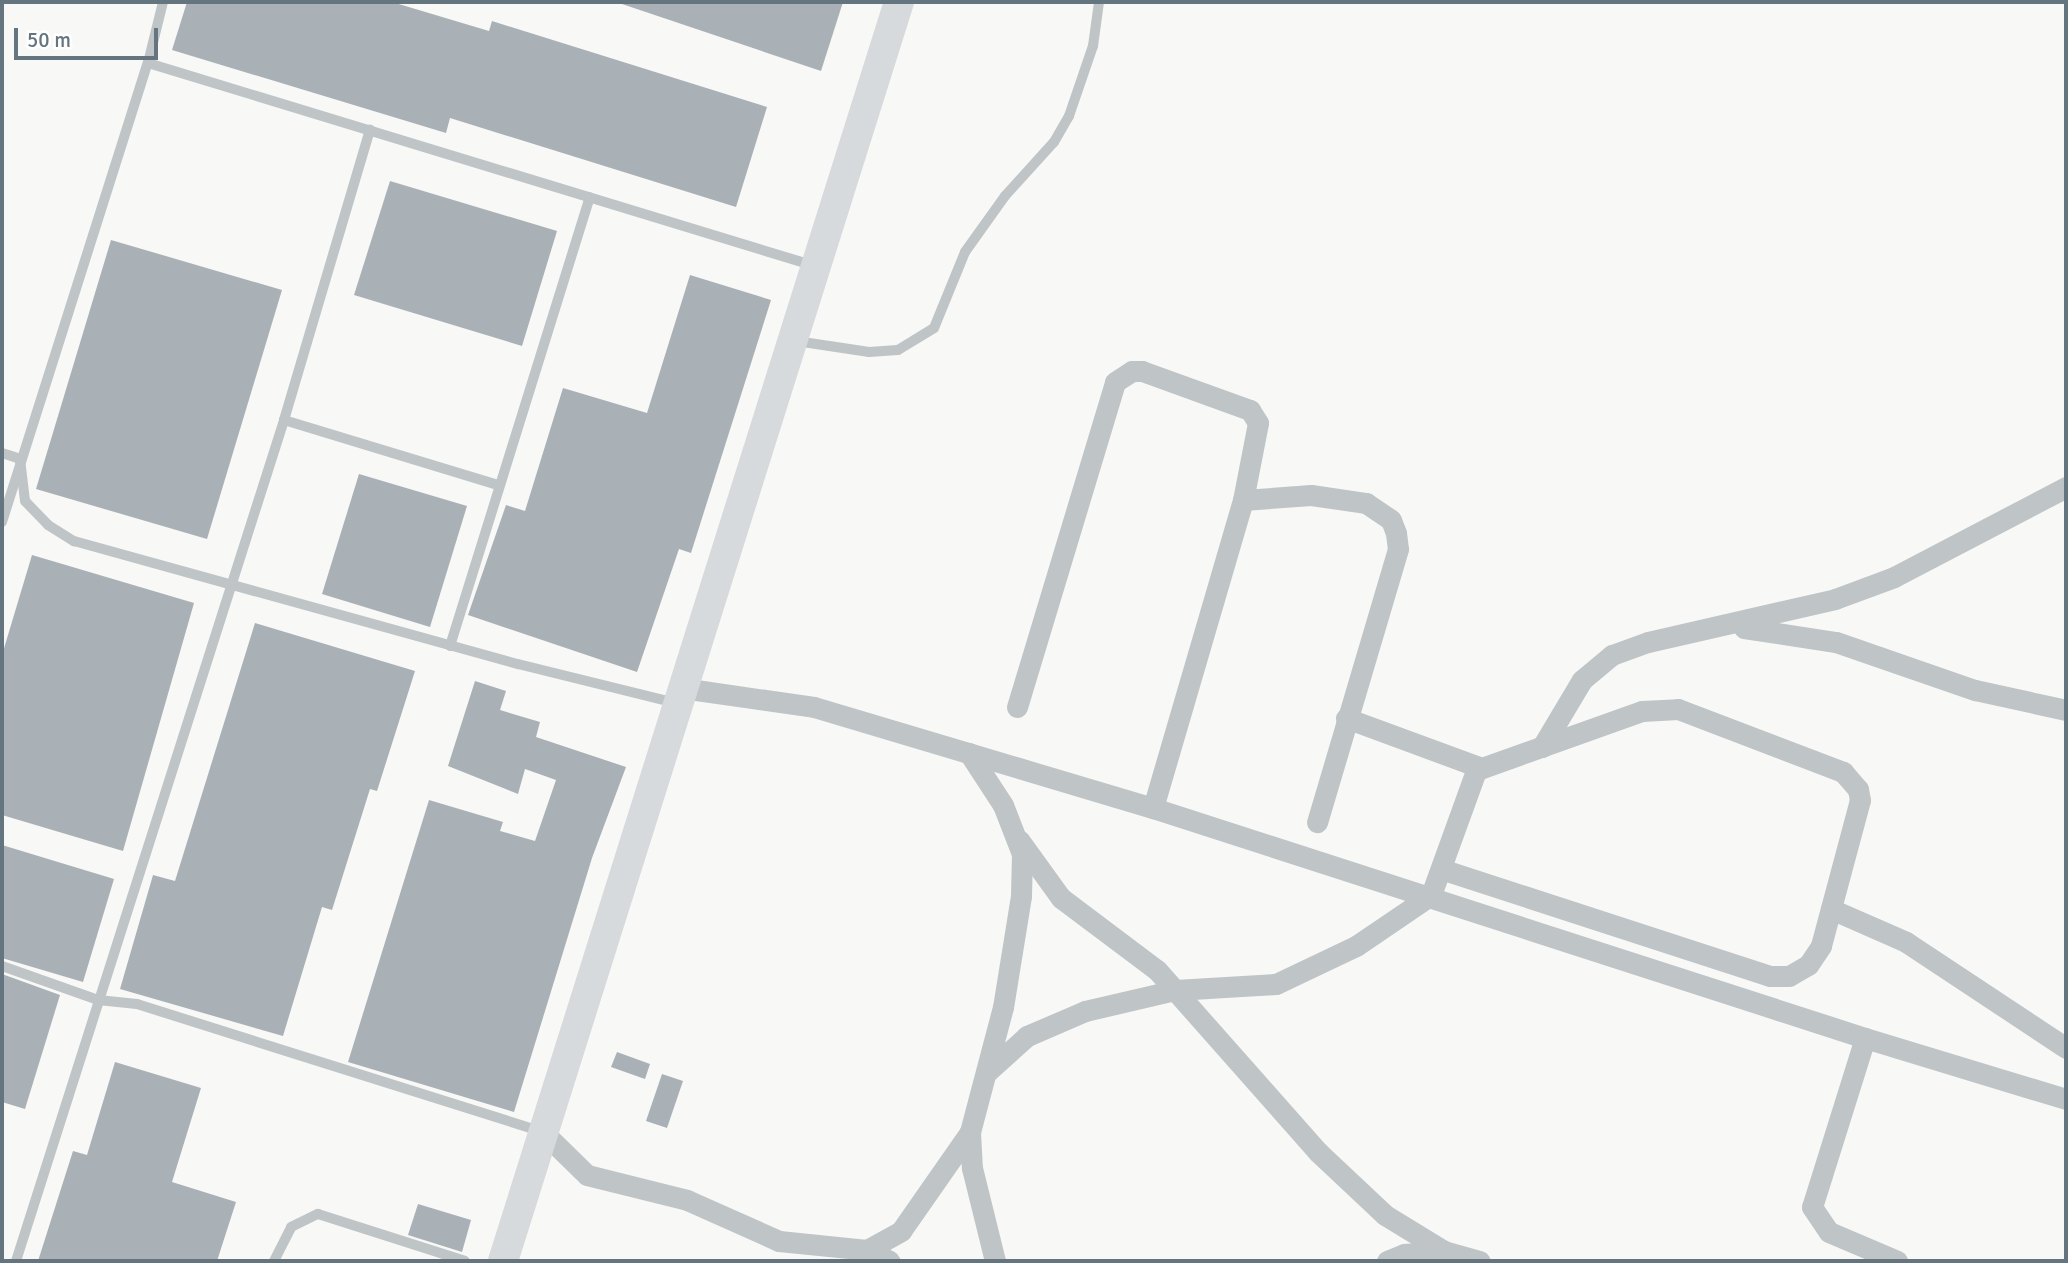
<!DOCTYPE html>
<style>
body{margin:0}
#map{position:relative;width:2068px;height:1263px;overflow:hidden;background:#f8f8f6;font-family:Signika,sans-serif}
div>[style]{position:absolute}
.building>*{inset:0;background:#a9b1b6}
.service>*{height:10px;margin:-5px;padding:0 5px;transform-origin:5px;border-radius:5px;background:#bfc4c7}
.minor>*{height:21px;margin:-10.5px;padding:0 10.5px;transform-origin:10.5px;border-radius:10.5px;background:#bfc4c7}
.secondary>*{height:30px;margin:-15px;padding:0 15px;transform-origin:15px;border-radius:15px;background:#d6dadd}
span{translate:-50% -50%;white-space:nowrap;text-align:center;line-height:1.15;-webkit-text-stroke:7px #fff;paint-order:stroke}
.frame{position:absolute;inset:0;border:4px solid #65757f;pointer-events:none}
.scale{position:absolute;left:14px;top:28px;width:144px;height:32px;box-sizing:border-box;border:4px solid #65757f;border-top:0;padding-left:9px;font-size:21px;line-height:24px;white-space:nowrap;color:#65757f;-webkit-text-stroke:5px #fff;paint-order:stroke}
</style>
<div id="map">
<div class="building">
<i style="clip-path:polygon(187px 2px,392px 2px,489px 31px,492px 21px,767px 107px,736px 207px,450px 118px,446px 133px,172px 50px)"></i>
<i style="clip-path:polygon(616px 2px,843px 2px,821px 71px)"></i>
<i style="clip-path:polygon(390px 181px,557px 231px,522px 346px,354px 295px)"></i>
<i style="clip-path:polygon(111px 240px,282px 290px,207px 539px,36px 489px)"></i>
<i style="clip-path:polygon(690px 275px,771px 300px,691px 553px,679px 549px,637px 672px,468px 615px,506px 505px,525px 511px,563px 388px,647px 413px)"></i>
<i style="clip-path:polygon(359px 474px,467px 506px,430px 627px,322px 594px)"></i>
<i style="clip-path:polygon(32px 555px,194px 603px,123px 851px,2px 815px,2px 655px)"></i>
<i style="clip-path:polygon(255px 623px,415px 671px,377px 791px,370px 789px,332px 910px,322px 907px,283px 1036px,120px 989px,153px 875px,175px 881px)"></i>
<i style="clip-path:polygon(475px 681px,506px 691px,500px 710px,540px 722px,536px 737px,626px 767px,592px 858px,514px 1112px,348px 1062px,429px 800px,503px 822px,500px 831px,535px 841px,556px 780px,525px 769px,518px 794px,448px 766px)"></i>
<i style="clip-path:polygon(2px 845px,114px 879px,83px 982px,2px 958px)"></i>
<i style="clip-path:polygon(2px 974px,60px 995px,25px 1109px,2px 1102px)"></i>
<i style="clip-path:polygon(617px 1052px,650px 1064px,645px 1079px,611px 1067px)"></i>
<i style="clip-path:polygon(115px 1062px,201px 1088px,172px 1182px,236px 1202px,217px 1261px,38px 1261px,73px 1151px,87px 1155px)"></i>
<i style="clip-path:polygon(662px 1074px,683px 1081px,667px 1128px,646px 1121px)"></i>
<i style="clip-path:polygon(418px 1204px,471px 1220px,462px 1252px,408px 1235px)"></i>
</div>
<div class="service">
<i style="left:148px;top:63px;width:697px;rotate:16.93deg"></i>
<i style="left:796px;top:341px;width:74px;rotate:8.6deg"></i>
<i style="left:869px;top:352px;width:29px;rotate:-4deg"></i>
<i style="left:898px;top:350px;width:42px;rotate:-31.4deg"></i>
<i style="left:934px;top:328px;width:82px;rotate:-67.8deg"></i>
<i style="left:965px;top:252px;width:69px;rotate:-54.5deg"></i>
<i style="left:1005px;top:196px;width:73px;rotate:-47.8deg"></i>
<i style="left:1054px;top:142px;width:30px;rotate:-60deg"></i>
<i style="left:1069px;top:116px;width:74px;rotate:-71.1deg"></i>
<i style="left:1093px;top:46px;width:44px;rotate:-82.2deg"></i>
<i style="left:284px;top:420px;width:224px;rotate:16.9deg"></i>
<i style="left:2px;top:453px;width:19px;rotate:18deg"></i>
<i style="left:20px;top:459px;width:42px;rotate:83.2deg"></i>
<i style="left:25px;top:501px;width:33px;rotate:46deg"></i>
<i style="left:48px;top:525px;width:31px;rotate:32deg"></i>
<i style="left:74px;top:541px;width:461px;rotate:15.5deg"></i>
<i style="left:518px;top:664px;width:163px;rotate:13.9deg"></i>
<i style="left:2px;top:522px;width:482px;rotate:-72.4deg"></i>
<i style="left:148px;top:63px;width:63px;rotate:-76.2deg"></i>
<i style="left:450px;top:646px;width:470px;rotate:-72.7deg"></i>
<i style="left:2px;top:966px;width:102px;rotate:19.5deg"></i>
<i style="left:98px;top:1000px;width:39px;rotate:6deg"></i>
<i style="left:137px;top:1004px;width:423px;rotate:17.5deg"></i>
<i style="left:16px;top:1261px;width:883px;rotate:-72.32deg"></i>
<i style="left:284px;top:420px;width:303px;rotate:-73.5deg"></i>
<i style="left:274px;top:1261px;width:38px;rotate:-63deg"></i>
<i style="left:291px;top:1227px;width:30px;rotate:-26deg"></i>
<i style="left:318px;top:1214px;width:154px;rotate:17.7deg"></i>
</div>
<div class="minor">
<i style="left:1243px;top:500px;width:68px;rotate:-4.2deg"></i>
<i style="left:1311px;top:495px;width:56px;rotate:8.3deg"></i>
<i style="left:1366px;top:503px;width:30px;rotate:34deg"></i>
<i style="left:1391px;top:520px;width:14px;rotate:69deg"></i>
<i style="left:1396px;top:533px;width:16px;rotate:83deg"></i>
<i style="left:1398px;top:549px;width:285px;rotate:106.5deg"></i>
<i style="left:1744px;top:628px;width:93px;rotate:8.7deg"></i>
<i style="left:1836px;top:642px;width:147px;rotate:19.1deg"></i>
<i style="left:1975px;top:690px;width:93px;rotate:12.4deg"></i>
<i style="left:682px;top:688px;width:133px;rotate:8.2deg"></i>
<i style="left:814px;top:707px;width:354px;rotate:16.6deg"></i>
<i style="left:1153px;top:808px;width:748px;rotate:17.9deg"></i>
<i style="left:1865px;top:1038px;width:210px;rotate:16.9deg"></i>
<i style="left:1017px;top:707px;width:339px;rotate:-73.2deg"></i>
<i style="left:1115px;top:382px;width:20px;rotate:-33deg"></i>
<i style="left:1132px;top:371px;width:10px"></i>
<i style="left:1142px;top:371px;width:115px;rotate:19.9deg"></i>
<i style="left:1250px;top:410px;width:15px;rotate:58deg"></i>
<i style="left:1258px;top:423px;width:78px;rotate:101deg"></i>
<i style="left:1243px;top:500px;width:321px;rotate:106.3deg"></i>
<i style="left:1346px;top:718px;width:145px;rotate:20.2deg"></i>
<i style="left:1482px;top:768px;width:170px;rotate:-19.6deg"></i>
<i style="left:1642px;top:711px;width:36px;rotate:-3deg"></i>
<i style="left:1678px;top:709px;width:177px;rotate:20.9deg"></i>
<i style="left:1843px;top:772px;width:23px;rotate:49deg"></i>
<i style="left:1858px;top:789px;width:11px;rotate:80deg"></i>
<i style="left:1860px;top:800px;width:151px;rotate:105deg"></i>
<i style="left:1821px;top:946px;width:23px;rotate:124deg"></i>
<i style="left:1808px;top:965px;width:22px;rotate:150deg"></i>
<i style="left:1789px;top:976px;width:19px;rotate:180deg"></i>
<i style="left:1770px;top:976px;width:346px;rotate:-162deg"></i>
<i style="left:1542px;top:747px;width:78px;rotate:-59.2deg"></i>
<i style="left:1582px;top:680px;width:39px;rotate:-40deg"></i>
<i style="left:1612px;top:655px;width:38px;rotate:-20deg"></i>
<i style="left:1648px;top:642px;width:192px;rotate:-12.9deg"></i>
<i style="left:1835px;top:599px;width:63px;rotate:-20.4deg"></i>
<i style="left:1894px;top:577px;width:194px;rotate:-27.6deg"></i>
<i style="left:969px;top:753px;width:62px;rotate:56.8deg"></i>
<i style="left:1003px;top:805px;width:53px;rotate:68.8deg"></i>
<i style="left:1022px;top:854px;width:42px;rotate:91.4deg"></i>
<i style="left:1021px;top:896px;width:112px;rotate:99.2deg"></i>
<i style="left:1003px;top:1007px;width:129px;rotate:104.8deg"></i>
<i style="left:970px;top:1132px;width:36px;rotate:87deg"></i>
<i style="left:972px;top:1168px;width:96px;rotate:76.1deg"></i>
<i style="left:1019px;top:840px;width:72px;rotate:54.1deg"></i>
<i style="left:1061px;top:898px;width:120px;rotate:36.9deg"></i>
<i style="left:1157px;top:970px;width:243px;rotate:48.5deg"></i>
<i style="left:1318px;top:1152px;width:92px;rotate:43.2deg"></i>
<i style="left:1385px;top:1215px;width:69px;rotate:31.4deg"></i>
<i style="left:1444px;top:1251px;width:37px;rotate:16deg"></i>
<i style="left:1831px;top:909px;width:82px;rotate:23.7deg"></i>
<i style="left:1906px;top:942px;width:192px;rotate:33.5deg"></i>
<i style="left:1865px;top:1038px;width:177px;rotate:107.4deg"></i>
<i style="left:1812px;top:1207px;width:30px;rotate:56deg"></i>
<i style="left:1829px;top:1232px;width:74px;rotate:23.1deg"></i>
<i style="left:986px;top:1073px;width:55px;rotate:-42.1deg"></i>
<i style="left:1027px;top:1036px;width:63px;rotate:-23.3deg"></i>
<i style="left:1085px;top:1011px;width:92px;rotate:-13.1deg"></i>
<i style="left:1175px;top:990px;width:101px;rotate:-3.4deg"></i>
<i style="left:1276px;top:984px;width:89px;rotate:-25.4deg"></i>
<i style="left:1356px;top:946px;width:91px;rotate:-34.2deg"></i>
<i style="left:1431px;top:895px;width:135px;rotate:-70.1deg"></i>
<i style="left:544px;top:1133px;width:60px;rotate:44.3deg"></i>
<i style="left:587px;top:1175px;width:103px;rotate:14deg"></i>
<i style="left:687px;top:1200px;width:101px;rotate:24deg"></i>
<i style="left:779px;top:1241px;width:88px;rotate:5.8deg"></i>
<i style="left:867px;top:1250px;width:25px;rotate:26deg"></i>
<i style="left:867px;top:1250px;width:39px;rotate:-29deg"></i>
<i style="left:901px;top:1231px;width:121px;rotate:-55.1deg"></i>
<i style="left:1387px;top:1261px;width:18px;rotate:-22deg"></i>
<i style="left:1404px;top:1254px;width:40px;rotate:-4.3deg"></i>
</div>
<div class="secondary">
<i style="left:503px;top:1261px;width:1320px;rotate:-72.54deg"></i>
</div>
<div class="frame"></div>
<div class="scale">50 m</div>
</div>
